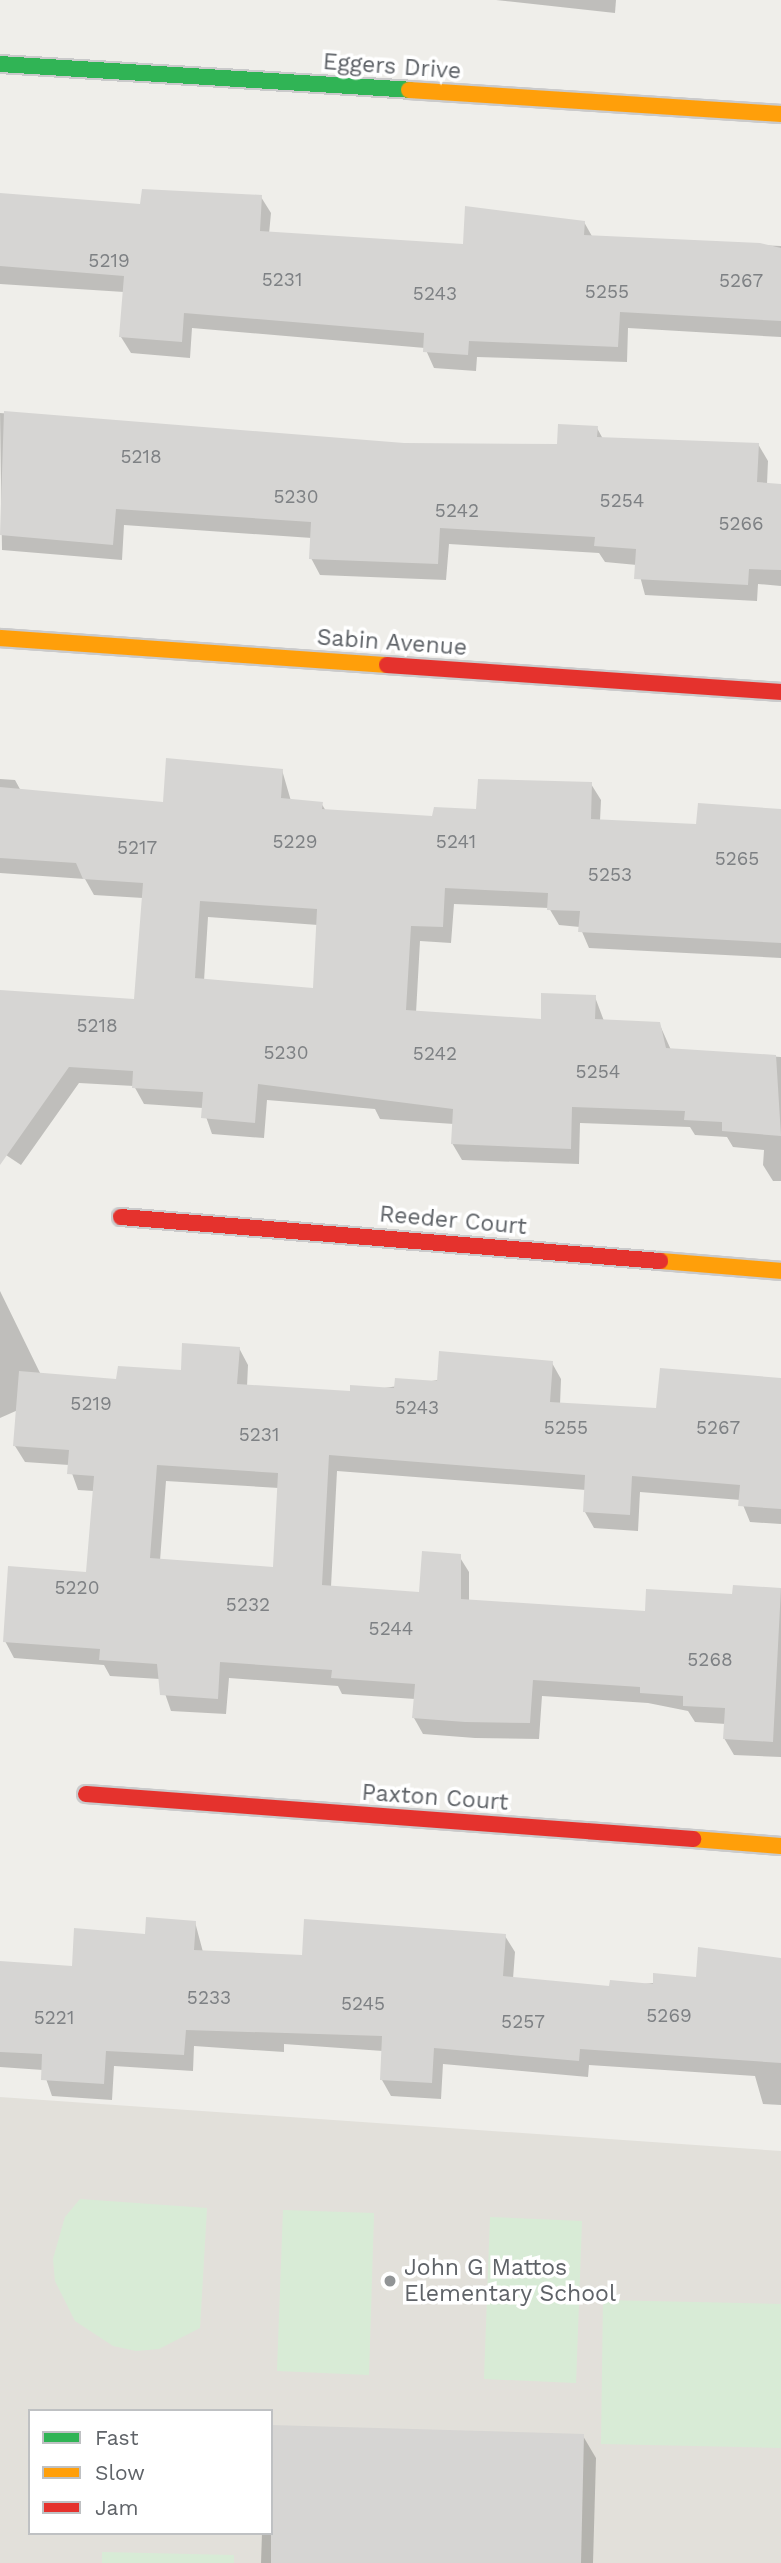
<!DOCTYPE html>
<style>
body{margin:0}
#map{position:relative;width:781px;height:2563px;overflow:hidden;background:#efeeea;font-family:"Work Sans",sans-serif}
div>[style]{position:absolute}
.education>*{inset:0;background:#e2e0da}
.green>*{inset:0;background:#d8ebd6}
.shadow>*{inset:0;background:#0003}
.building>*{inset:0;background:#d6d5d3}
.roads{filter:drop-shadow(2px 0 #cacacb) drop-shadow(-2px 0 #cacacb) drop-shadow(0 2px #cacacb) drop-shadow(0 -2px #cacacb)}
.fast>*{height:16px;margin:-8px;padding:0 8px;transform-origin:8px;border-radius:8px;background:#30b455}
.slow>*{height:16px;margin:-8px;padding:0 8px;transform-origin:8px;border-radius:8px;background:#ff9f0a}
.jam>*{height:16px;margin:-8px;padding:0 8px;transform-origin:8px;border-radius:8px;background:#e5322d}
.dots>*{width:19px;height:19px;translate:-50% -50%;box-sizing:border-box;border:4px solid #fff;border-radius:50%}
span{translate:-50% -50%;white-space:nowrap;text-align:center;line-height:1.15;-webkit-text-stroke:7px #fff;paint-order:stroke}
.number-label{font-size:19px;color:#7e8184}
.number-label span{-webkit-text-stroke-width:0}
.street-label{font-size:23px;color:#5f6368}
.poi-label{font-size:23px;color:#5f6368}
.left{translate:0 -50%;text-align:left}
.legend{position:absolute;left:28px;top:2409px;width:245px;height:126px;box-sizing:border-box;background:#fff;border:2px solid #bfc1c3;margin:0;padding:9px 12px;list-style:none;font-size:21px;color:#5f6368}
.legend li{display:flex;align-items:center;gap:14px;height:35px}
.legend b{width:35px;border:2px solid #bfc1c3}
</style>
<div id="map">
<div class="education">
<i style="clip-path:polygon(evenodd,0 2097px,781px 2151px,781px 2563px,0 2563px,0 2097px,30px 2411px,271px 2411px,271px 2533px,30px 2533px,30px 2411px)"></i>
</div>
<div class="green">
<i style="clip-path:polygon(80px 2199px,207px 2208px,200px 2328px,159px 2349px,136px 2351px,113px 2346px,75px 2321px,55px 2281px,53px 2259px,65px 2217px)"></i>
<i style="clip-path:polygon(283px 2210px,374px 2213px,369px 2375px,277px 2371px)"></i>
<i style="clip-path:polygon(490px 2217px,582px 2221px,576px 2383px,484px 2379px)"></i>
<i style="clip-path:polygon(603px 2300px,781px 2304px,781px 2448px,601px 2444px)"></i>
<i style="clip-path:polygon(102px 2552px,234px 2555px,234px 2563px,102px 2563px)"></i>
</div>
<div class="shadow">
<i style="clip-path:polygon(496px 0,616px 0,615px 13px)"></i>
<i style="clip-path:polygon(0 195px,142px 205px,261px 197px,271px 213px,269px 234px,465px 246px,584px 222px,593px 238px,781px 246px,781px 337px,628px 328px,627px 362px,477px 357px,476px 371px,434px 368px,425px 348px,192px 328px,190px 358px,131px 353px,121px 337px,124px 292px,0 284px)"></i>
<i style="clip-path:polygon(0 413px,404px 445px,559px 446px,597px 428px,603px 439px,758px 444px,768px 461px,767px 484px,781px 485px,781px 586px,758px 584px,757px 601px,645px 595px,637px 565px,605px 562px,599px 553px,449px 544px,446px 580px,320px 575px,311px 558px,312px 538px,124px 525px,122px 560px,2px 550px)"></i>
<i style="clip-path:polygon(evenodd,282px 770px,291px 801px,321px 803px,326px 811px,434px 818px,591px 784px,601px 800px,600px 821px,698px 826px,781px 810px,781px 958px,589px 948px,580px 927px,559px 925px,549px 908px,454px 904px,451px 943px,420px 941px,416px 1013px,542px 1021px,595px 997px,604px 1021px,659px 1023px,671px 1050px,781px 1057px,781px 1181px,773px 1181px,763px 1165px,764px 1150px,733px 1147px,727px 1137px,695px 1135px,690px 1127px,580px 1123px,579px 1164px,462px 1160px,452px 1143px,454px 1124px,380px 1119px,375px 1109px,267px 1100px,264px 1138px,212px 1134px,203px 1108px,144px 1104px,134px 1086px,79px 1083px,21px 1165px,0 1151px,0 992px,135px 1001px,143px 898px,94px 895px,85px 879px,0 873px,0 779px,15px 780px,21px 791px,165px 804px,282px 770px,208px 917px,318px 925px,314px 990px,204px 981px,208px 917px)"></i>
<i style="clip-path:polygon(evenodd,0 1291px,41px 1375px,118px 1380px,182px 1372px,239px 1348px,248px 1365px,247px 1387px,351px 1393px,552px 1363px,561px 1379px,560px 1405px,658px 1410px,781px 1381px,781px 1524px,750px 1522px,741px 1500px,640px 1492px,638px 1531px,594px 1528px,585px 1512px,586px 1490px,337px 1471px,331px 1587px,421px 1594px,459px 1556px,469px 1572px,469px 1602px,647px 1613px,734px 1596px,734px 1587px,781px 1589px,781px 1757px,734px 1755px,724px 1738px,726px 1724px,695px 1722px,688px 1711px,648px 1703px,542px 1696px,539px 1739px,475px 1738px,423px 1734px,414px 1718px,415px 1699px,342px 1694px,338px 1686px,229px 1678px,226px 1714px,171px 1711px,160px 1679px,110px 1676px,104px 1665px,14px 1658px,5px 1641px,88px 1574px,94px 1491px,78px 1490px,69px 1465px,25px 1462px,15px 1446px,18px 1410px,0 1418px,0 1291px,166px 1481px,279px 1488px,275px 1569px,160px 1561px,166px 1481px)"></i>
<i style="clip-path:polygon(195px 1922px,203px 1952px,304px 1957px,505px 1936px,515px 1952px,513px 1979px,611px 1987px,697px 1979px,781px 1958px,781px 2105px,763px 2104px,755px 2076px,589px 2065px,588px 2077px,443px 2064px,441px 2099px,391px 2096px,382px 2080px,383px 2051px,284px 2044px,284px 2052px,194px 2046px,193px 2071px,114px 2066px,112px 2100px,52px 2096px,43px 2070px,0 2067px,0 1963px,73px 1967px)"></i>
<i style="clip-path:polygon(583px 2436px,596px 2458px,593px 2563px,261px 2563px,262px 2533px)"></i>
</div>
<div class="building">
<i style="clip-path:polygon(142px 189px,262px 195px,260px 231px,463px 244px,465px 206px,585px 221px,584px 235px,760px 243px,781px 248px,781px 321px,620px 312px,618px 347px,469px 341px,468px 355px,423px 352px,424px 333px,184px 313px,182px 342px,119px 337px,124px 276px,0 266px,0 193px,140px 204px)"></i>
<i style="clip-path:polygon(4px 411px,404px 443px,557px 444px,558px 424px,598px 426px,597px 437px,759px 443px,757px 482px,781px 484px,781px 570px,749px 569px,748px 585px,634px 579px,636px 549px,594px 546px,595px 537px,440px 528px,438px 564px,309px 559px,311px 522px,116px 509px,113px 545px,0 535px)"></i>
<i style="clip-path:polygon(evenodd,166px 758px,283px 769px,281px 798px,323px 802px,322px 809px,432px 816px,434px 807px,476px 809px,478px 779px,592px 782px,591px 819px,696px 824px,698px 803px,781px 809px,781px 943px,578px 932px,580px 911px,547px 910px,548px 893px,445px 888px,443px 927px,411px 926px,406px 1010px,541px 1019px,541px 993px,596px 995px,595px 1019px,660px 1022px,666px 1048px,776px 1055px,781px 1136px,722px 1131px,722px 1122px,684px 1120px,685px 1111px,572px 1107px,571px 1149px,451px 1144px,453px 1109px,258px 1084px,255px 1123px,201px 1118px,203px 1092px,132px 1088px,133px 1071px,69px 1067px,0 1165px,0 990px,134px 999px,143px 883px,83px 879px,76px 863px,0 858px,0 787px,163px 802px,166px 758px,200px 901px,317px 909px,313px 988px,195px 978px,200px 901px)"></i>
<i style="clip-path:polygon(evenodd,182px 1343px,240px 1347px,237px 1384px,350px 1391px,350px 1385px,394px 1388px,395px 1378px,437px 1381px,439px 1351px,553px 1361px,550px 1402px,656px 1408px,660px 1368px,781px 1378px,781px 1509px,738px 1506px,740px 1485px,632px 1476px,630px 1515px,583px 1512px,585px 1475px,329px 1455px,322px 1585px,419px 1592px,422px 1551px,461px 1554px,461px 1599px,645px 1611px,646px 1589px,732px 1594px,733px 1585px,781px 1588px,773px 1742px,723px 1739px,725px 1708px,683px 1706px,683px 1696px,640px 1693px,640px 1687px,533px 1680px,530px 1723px,465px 1722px,412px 1718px,415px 1684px,331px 1678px,332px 1670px,220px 1662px,218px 1699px,160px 1695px,157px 1664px,99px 1660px,100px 1649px,3px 1642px,8px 1566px,86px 1572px,94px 1476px,67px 1474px,69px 1450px,13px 1446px,19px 1371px,116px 1379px,118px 1366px,181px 1370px,182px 1343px,157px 1465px,278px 1473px,273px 1567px,150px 1558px,157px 1465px)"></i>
<i style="clip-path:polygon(146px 1917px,196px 1921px,194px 1950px,302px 1955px,304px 1919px,506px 1934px,503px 1976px,609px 1986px,610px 1980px,653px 1984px,653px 1973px,696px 1977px,698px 1947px,781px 1958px,781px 2063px,580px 2049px,579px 2061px,434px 2048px,432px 2083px,380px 2080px,382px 2036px,186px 2030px,184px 2055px,106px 2051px,104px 2084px,41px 2080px,42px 2054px,0 2052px,0 1961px,72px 1966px,74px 1928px,145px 1934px)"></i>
<i style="clip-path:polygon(271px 2425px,584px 2434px,581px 2563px,271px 2563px)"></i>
</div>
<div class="roads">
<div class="fast">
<i style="left:0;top:64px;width:410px;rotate:3.6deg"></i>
</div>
<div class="slow">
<i style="left:409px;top:90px;width:373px;rotate:3.7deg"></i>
<i style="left:0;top:638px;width:388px;rotate:4deg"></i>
<i style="left:660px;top:1261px;width:121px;rotate:4.7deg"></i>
<i style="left:693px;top:1839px;width:88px;rotate:4.5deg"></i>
</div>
<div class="jam">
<i style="left:387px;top:665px;width:395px;rotate:3.9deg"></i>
<i style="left:121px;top:1217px;width:541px;rotate:4.67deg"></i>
<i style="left:86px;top:1794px;width:609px;rotate:4.24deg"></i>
</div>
</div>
<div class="dots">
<i style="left:390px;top:2281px;background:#919496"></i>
</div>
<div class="number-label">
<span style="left:109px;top:261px">5219</span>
<span style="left:282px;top:280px">5231</span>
<span style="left:741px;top:281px">5267</span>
<span style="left:607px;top:292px">5255</span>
<span style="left:435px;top:294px">5243</span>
<span style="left:141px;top:457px">5218</span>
<span style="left:296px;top:497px">5230</span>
<span style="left:622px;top:501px">5254</span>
<span style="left:457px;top:511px">5242</span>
<span style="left:741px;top:524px">5266</span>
<span style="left:295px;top:842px">5229</span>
<span style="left:456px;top:842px">5241</span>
<span style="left:137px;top:848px">5217</span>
<span style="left:737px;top:859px">5265</span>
<span style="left:610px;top:875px">5253</span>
<span style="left:97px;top:1026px">5218</span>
<span style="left:286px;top:1053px">5230</span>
<span style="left:435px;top:1054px">5242</span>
<span style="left:598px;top:1072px">5254</span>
<span style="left:91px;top:1404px">5219</span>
<span style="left:417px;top:1408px">5243</span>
<span style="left:566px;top:1428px">5255</span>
<span style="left:718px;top:1428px">5267</span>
<span style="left:259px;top:1435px">5231</span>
<span style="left:77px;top:1588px">5220</span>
<span style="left:248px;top:1605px">5232</span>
<span style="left:391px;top:1629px">5244</span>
<span style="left:710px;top:1660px">5268</span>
<span style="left:209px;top:1998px">5233</span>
<span style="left:363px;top:2004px">5245</span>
<span style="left:669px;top:2016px">5269</span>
<span style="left:54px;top:2018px">5221</span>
<span style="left:523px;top:2022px">5257</span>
</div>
<div class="street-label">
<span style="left:392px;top:67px;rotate:4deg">Eggers Drive</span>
<span style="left:392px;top:643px;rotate:4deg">Sabin Avenue</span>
<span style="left:453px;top:1221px;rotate:5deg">Reeder Court</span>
<span style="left:435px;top:1798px;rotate:4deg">Paxton Court</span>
</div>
<div class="poi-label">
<span class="left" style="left:404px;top:2281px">John G Mattos<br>Elementary School</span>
</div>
<ul class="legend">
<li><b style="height:9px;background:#30b455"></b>Fast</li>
<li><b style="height:9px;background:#ff9f0a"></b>Slow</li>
<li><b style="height:9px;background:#e5322d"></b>Jam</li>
</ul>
</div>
